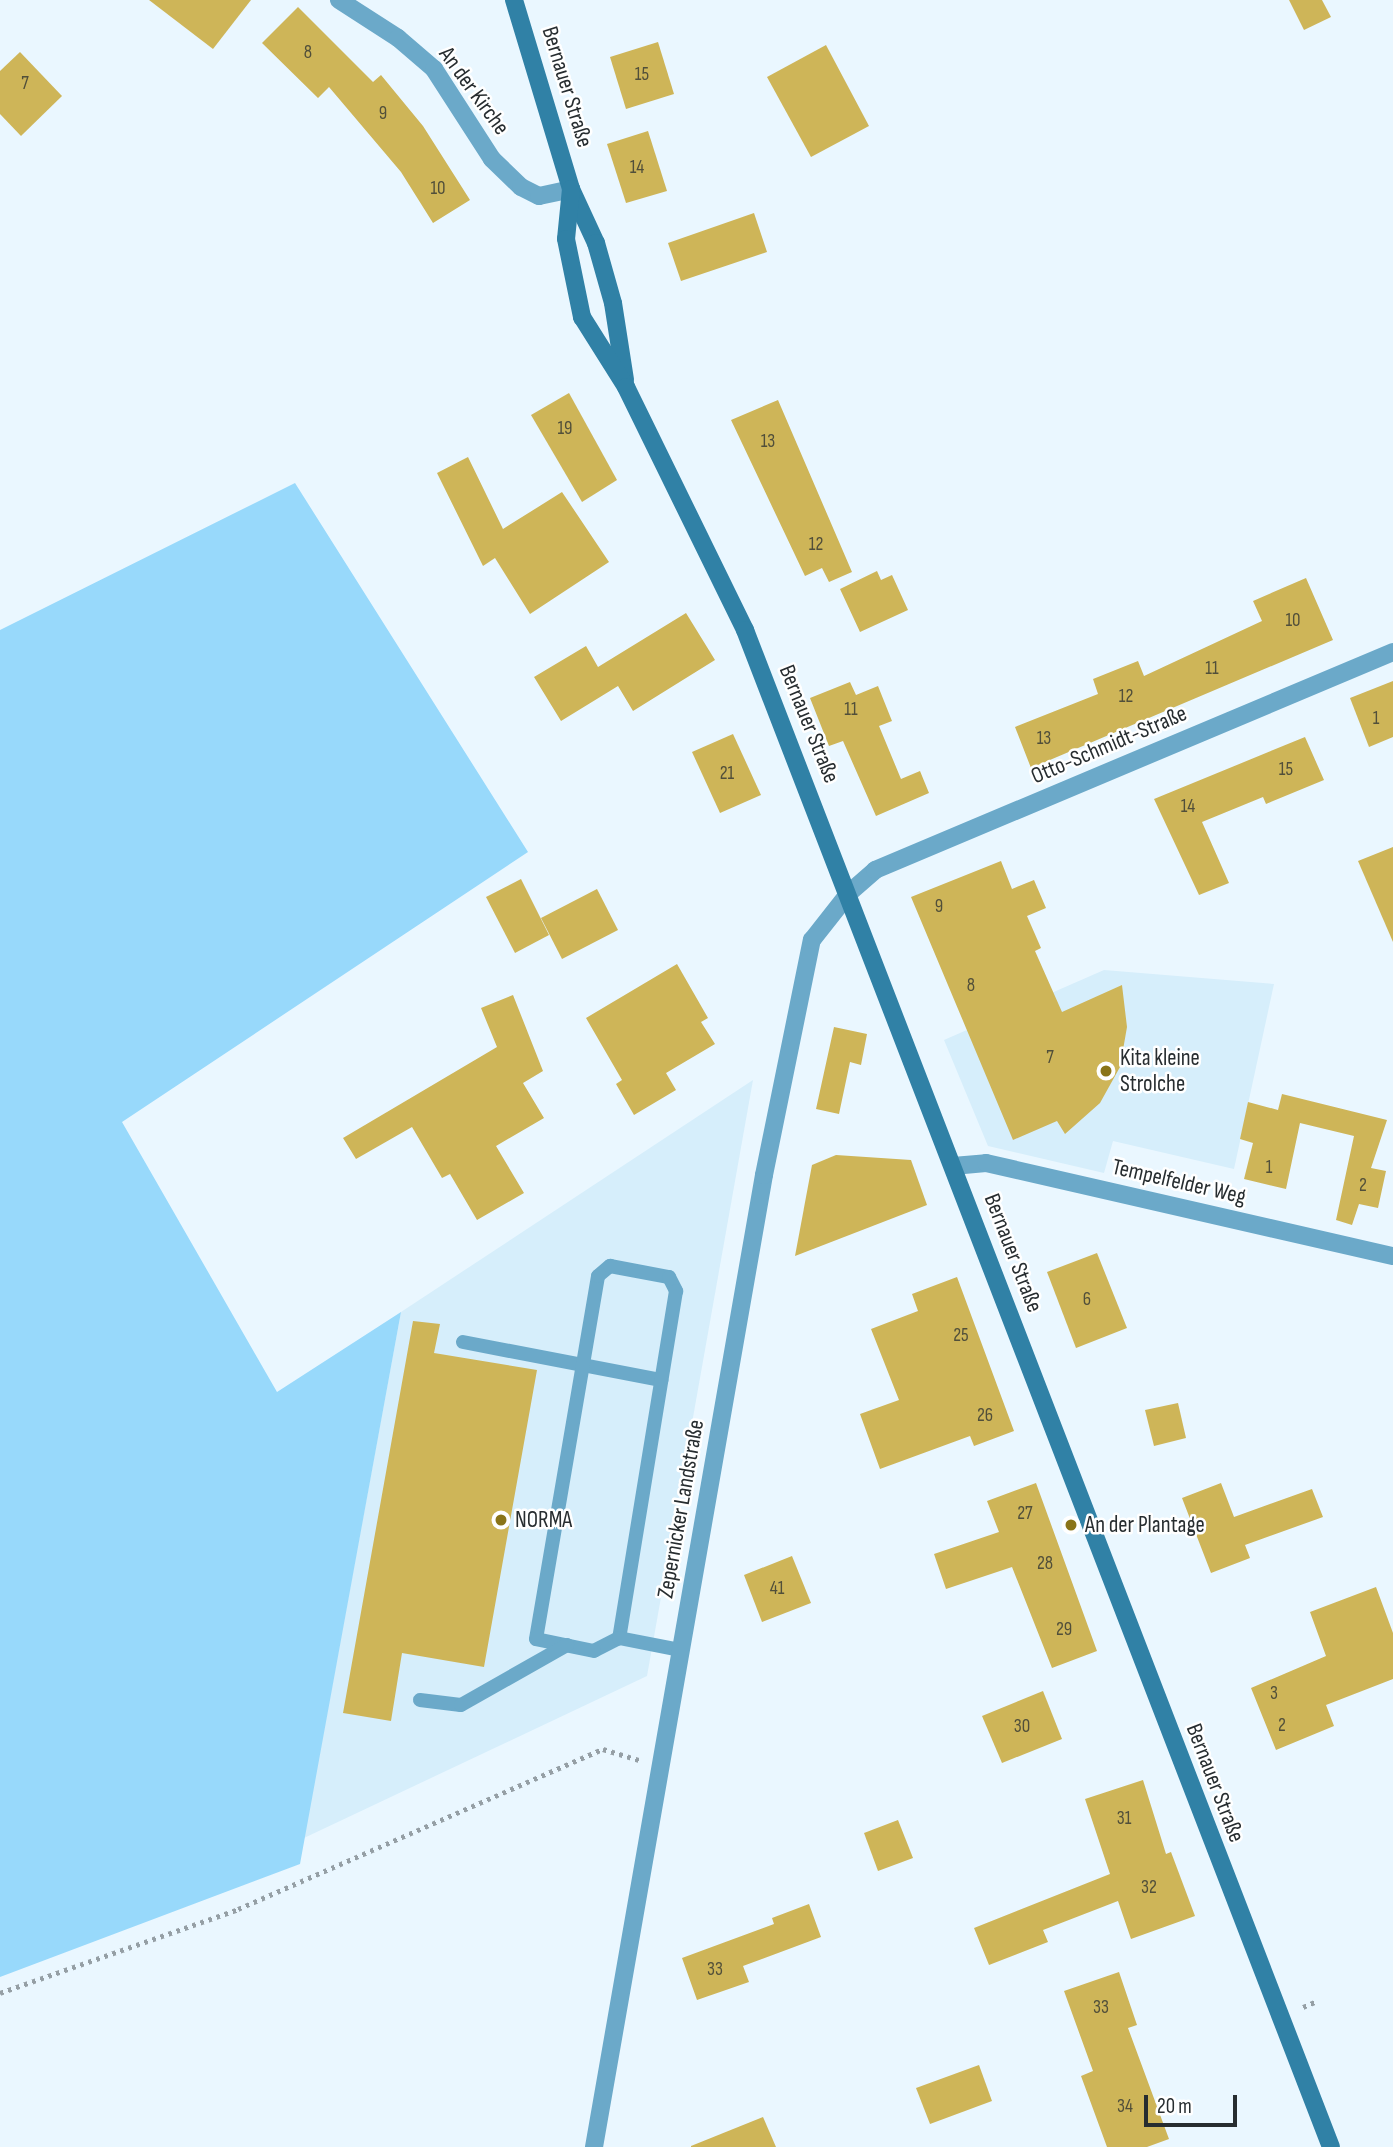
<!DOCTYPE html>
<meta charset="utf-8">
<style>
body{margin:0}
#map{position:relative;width:1393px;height:2147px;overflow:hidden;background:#eaf7ff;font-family:"Sofia Sans Condensed",sans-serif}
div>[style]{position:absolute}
.built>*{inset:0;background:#d6eefb}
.green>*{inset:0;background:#98d9fb}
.building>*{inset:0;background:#ceb558}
.path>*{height:4.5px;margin-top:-2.25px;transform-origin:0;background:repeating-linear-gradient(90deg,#959fa5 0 3.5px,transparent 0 8.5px)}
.service>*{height:14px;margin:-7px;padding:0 7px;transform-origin:7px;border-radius:7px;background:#6ba9c9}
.minor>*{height:18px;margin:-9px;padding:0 9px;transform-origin:9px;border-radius:9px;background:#6ba9c9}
.secondary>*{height:18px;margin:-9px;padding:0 9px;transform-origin:9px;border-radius:9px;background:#3081a6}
.dots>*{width:19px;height:19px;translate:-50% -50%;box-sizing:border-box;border:4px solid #fff;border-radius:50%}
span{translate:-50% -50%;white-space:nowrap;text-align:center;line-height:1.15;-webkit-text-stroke:5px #fff;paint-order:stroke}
.number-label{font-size:19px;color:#514f3a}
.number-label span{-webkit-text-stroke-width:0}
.street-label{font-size:23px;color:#272d30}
.poi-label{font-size:23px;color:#272d30}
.left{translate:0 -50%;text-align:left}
.scale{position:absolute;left:1144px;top:2095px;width:93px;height:32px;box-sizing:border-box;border:4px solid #272d30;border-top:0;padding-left:9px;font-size:21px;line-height:24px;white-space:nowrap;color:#272d30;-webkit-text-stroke:5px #fff;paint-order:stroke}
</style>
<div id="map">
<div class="built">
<i style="clip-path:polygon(1104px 970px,1274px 984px,1234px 1169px,1113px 1141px,1104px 1173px,988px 1146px,944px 1040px)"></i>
<i style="clip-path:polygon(753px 1080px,647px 1676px,304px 1838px,401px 1312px)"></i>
</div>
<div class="green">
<i style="clip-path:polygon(295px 483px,528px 852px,122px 1122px,277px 1392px,401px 1312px,300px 1864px,0 1977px,0 630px)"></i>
</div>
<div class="building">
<i style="clip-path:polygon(149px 0,251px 0,213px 49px)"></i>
<i style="clip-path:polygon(1289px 0,1322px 0,1331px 17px,1304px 30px)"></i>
<i style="clip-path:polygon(298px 7px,373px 82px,381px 75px,423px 126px,470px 200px,433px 223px,401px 172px,329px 87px,318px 98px,262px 43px)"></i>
<i style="clip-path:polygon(658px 42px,674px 94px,626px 109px,610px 57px)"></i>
<i style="clip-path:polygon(826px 45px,869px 126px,811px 157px,767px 77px)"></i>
<i style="clip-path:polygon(20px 52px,62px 96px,21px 136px,0 114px,0 71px)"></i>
<i style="clip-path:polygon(648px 131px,667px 191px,626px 203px,607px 144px)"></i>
<i style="clip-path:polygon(754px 213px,767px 252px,681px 281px,668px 243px)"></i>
<i style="clip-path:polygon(569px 393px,617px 480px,582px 502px,531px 415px)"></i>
<i style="clip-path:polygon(778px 400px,852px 572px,829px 582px,822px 568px,805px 576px,731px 420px)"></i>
<i style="clip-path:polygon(468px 457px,503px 529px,562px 492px,609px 562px,530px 614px,495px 558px,483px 566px,437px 473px)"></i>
<i style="clip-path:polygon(877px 571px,881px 580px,892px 575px,908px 610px,860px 632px,840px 589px)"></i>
<i style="clip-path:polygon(1306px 578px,1333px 640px,1031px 768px,1015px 727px,1098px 694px,1093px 679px,1138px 661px,1144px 676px,1262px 621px,1253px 601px)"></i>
<i style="clip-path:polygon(686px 613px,715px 660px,633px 711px,618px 686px,561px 721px,534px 677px,586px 646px,598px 667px)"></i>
<i style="clip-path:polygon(1393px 681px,1393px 737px,1369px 747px,1350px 698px)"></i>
<i style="clip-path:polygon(850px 682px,856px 695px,878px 686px,892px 721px,879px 726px,901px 779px,920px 771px,929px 793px,876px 816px,843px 741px,829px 746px,810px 698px)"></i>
<i style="clip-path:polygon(733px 734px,761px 795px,720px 813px,692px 752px)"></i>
<i style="clip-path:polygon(1305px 737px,1324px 780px,1266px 804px,1263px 797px,1202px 822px,1229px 883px,1199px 895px,1154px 799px)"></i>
<i style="clip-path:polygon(1393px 847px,1393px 942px,1358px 861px)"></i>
<i style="clip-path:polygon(1001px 861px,1012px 889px,1034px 880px,1046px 908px,1027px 916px,1041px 948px,1035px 951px,1062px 1012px,1122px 985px,1127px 1027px,1120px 1067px,1100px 1103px,1065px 1134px,1057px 1121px,1013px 1140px,911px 897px)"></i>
<i style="clip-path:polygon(521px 879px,549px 935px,515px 953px,486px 897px)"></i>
<i style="clip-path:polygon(597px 889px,618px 930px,562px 959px,541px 918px)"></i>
<i style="clip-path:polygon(677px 964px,708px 1018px,701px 1022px,715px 1044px,666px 1073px,676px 1090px,634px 1115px,616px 1084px,622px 1080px,586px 1018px)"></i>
<i style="clip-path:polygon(513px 995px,543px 1071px,523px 1083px,544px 1118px,496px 1146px,524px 1193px,477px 1220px,450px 1174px,442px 1178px,412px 1127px,356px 1159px,343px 1138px,497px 1047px,481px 1008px)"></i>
<i style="clip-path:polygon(834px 1027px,867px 1034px,861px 1065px,850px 1062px,839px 1114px,816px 1109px)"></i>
<i style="clip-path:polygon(1282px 1094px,1387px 1120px,1371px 1168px,1386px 1171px,1378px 1208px,1359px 1204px,1352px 1225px,1336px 1220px,1354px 1136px,1300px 1123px,1286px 1189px,1244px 1179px,1253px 1143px,1240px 1139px,1248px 1102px,1278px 1110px)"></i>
<i style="clip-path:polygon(836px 1155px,911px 1160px,927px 1205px,795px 1256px,812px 1165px)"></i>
<i style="clip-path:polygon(1097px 1253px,1127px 1328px,1076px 1348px,1047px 1272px)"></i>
<i style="clip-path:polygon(957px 1277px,1014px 1431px,974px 1446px,970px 1436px,880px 1469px,860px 1414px,899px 1400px,871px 1329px,918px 1311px,912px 1294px)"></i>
<i style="clip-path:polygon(413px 1321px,440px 1324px,434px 1353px,537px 1370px,484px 1667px,402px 1653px,391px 1721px,343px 1713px)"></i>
<i style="clip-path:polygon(1178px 1403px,1186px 1438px,1154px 1446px,1145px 1410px)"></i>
<i style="clip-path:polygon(1036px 1483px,1097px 1651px,1052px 1668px,1012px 1567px,946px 1589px,934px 1554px,999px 1532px,987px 1501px)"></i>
<i style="clip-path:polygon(1221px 1483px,1234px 1517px,1312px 1489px,1323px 1517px,1245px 1545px,1250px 1558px,1211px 1573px,1182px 1498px)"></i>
<i style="clip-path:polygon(792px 1556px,811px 1603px,762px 1622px,744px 1575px)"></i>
<i style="clip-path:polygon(1376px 1587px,1393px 1633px,1393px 1679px,1326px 1705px,1334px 1726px,1276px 1750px,1251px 1688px,1326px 1656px,1310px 1612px)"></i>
<i style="clip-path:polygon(1043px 1691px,1062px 1739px,1002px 1763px,982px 1716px)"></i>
<i style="clip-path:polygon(1143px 1780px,1166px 1854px,1171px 1852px,1195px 1916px,1131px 1939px,1118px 1901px,1043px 1930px,1048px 1942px,989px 1965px,974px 1928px,1110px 1874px,1085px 1799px)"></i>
<i style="clip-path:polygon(898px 1820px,913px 1858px,878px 1871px,864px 1833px)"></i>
<i style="clip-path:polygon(809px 1904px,821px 1937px,743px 1966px,749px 1982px,697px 2000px,682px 1958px,774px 1924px,772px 1918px)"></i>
<i style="clip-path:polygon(1119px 1972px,1137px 2025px,1128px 2028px,1169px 2139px,1147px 2147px,1107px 2147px,1081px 2076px,1093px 2071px,1064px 1991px)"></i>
<i style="clip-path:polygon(979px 2065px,992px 2101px,930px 2124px,916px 2088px)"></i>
<i style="clip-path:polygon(763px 2117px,776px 2147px,691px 2147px,691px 2146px)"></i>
</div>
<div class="path">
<i style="left:0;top:1993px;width:252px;rotate:-19.4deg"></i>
<i style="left:238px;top:1909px;width:399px;rotate:-23.7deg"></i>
<i style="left:603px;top:1749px;width:39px;rotate:17deg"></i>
<i style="left:1303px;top:2007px;width:13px;rotate:-23deg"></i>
</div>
<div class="service">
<i style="left:463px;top:1342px;width:202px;rotate:10.9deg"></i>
<i style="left:619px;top:1638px;width:28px;rotate:153deg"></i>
<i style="left:594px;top:1651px;width:59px;rotate:-168.3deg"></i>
<i style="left:536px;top:1639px;width:368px;rotate:-80.3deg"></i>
<i style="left:598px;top:1276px;width:16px;rotate:-40deg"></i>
<i style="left:610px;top:1266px;width:60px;rotate:10.6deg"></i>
<i style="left:669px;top:1277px;width:16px;rotate:63deg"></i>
<i style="left:676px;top:1291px;width:352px;rotate:99.3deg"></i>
<i style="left:619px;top:1638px;width:63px;rotate:11deg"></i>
<i style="left:420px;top:1700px;width:41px;rotate:7deg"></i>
<i style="left:461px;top:1705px;width:122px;rotate:-29.5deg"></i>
</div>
<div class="minor">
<i style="left:339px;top:0;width:70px;rotate:32.8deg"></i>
<i style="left:398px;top:38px;width:48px;rotate:40.7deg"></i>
<i style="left:434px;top:69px;width:107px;rotate:57.2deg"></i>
<i style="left:492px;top:159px;width:40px;rotate:44deg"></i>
<i style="left:521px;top:187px;width:20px;rotate:27deg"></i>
<i style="left:539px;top:196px;width:33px;rotate:-12deg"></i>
<i style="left:953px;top:1166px;width:33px;rotate:-5deg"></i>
<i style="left:986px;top:1163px;width:417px;rotate:12.9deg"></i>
<i style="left:594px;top:2147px;width:987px;rotate:-80.08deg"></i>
<i style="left:764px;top:1175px;width:240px;rotate:-78.5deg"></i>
<i style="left:812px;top:940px;width:60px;rotate:-51.8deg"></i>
<i style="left:849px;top:893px;width:35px;rotate:-41deg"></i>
<i style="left:875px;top:870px;width:562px;rotate:-22.82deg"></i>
</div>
<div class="secondary">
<i style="left:514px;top:0;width:197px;rotate:73.2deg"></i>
<i style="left:571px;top:189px;width:60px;rotate:65.2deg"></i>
<i style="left:596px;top:243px;width:62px;rotate:74.2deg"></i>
<i style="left:613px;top:303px;width:78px;rotate:81.1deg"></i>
<i style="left:571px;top:189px;width:50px;rotate:95.7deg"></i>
<i style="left:566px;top:239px;width:80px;rotate:78.4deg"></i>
<i style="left:582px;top:317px;width:83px;rotate:57.8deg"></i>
<i style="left:626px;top:387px;width:271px;rotate:63.9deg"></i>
<i style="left:745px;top:630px;width:1626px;rotate:68.88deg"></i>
</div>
<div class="dots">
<i style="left:1106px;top:1071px;background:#8a7418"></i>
<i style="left:501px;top:1520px;background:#8a7418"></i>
<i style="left:1071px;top:1525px;background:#8a7418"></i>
</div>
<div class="number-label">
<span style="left:308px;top:53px">8</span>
<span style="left:642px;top:75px">15</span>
<span style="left:25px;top:84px">7</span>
<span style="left:383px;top:114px">9</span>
<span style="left:637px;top:168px">14</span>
<span style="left:438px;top:189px">10</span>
<span style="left:565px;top:429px">19</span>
<span style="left:768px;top:442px">13</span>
<span style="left:816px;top:545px">12</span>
<span style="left:1293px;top:621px">10</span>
<span style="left:1212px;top:669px">11</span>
<span style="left:1126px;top:697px">12</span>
<span style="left:851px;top:710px">11</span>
<span style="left:1376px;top:719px">1</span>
<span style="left:1044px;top:739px">13</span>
<span style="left:1286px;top:770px">15</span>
<span style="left:727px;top:774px">21</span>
<span style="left:1188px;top:807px">14</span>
<span style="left:939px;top:907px">9</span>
<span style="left:971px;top:986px">8</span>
<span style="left:1050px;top:1058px">7</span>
<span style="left:1269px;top:1168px">1</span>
<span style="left:1363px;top:1186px">2</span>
<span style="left:1087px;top:1300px">6</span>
<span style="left:961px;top:1336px">25</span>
<span style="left:985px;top:1416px">26</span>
<span style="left:1025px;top:1514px">27</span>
<span style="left:1045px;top:1564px">28</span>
<span style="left:777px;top:1589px">41</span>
<span style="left:1064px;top:1630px">29</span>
<span style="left:1274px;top:1694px">3</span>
<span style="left:1282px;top:1726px">2</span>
<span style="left:1022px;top:1727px">30</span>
<span style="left:1124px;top:1819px">31</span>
<span style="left:1149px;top:1888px">32</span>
<span style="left:715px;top:1970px">33</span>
<span style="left:1101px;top:2008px">33</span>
<span style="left:1125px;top:2107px">34</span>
</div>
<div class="street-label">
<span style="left:567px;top:87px;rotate:73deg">Bernauer Straße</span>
<span style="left:474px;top:91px;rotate:54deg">An der Kirche</span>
<span style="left:809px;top:724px;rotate:68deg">Bernauer Straße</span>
<span style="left:1109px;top:745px;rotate:-23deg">Otto-Schmidt-Straße</span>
<span style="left:1179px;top:1182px;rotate:13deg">Tempelfelder Weg</span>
<span style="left:1013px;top:1253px;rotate:69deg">Bernauer Straße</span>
<span style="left:681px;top:1509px;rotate:-80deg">Zepernicker Landstraße</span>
<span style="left:1215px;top:1783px;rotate:69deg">Bernauer Straße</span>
</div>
<div class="poi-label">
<span class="left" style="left:1120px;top:1071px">Kita kleine<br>Strolche</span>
<span class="left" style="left:515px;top:1520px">NORMA</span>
<span class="left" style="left:1085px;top:1525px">An der Plantage</span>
</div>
<div class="scale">20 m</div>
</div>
